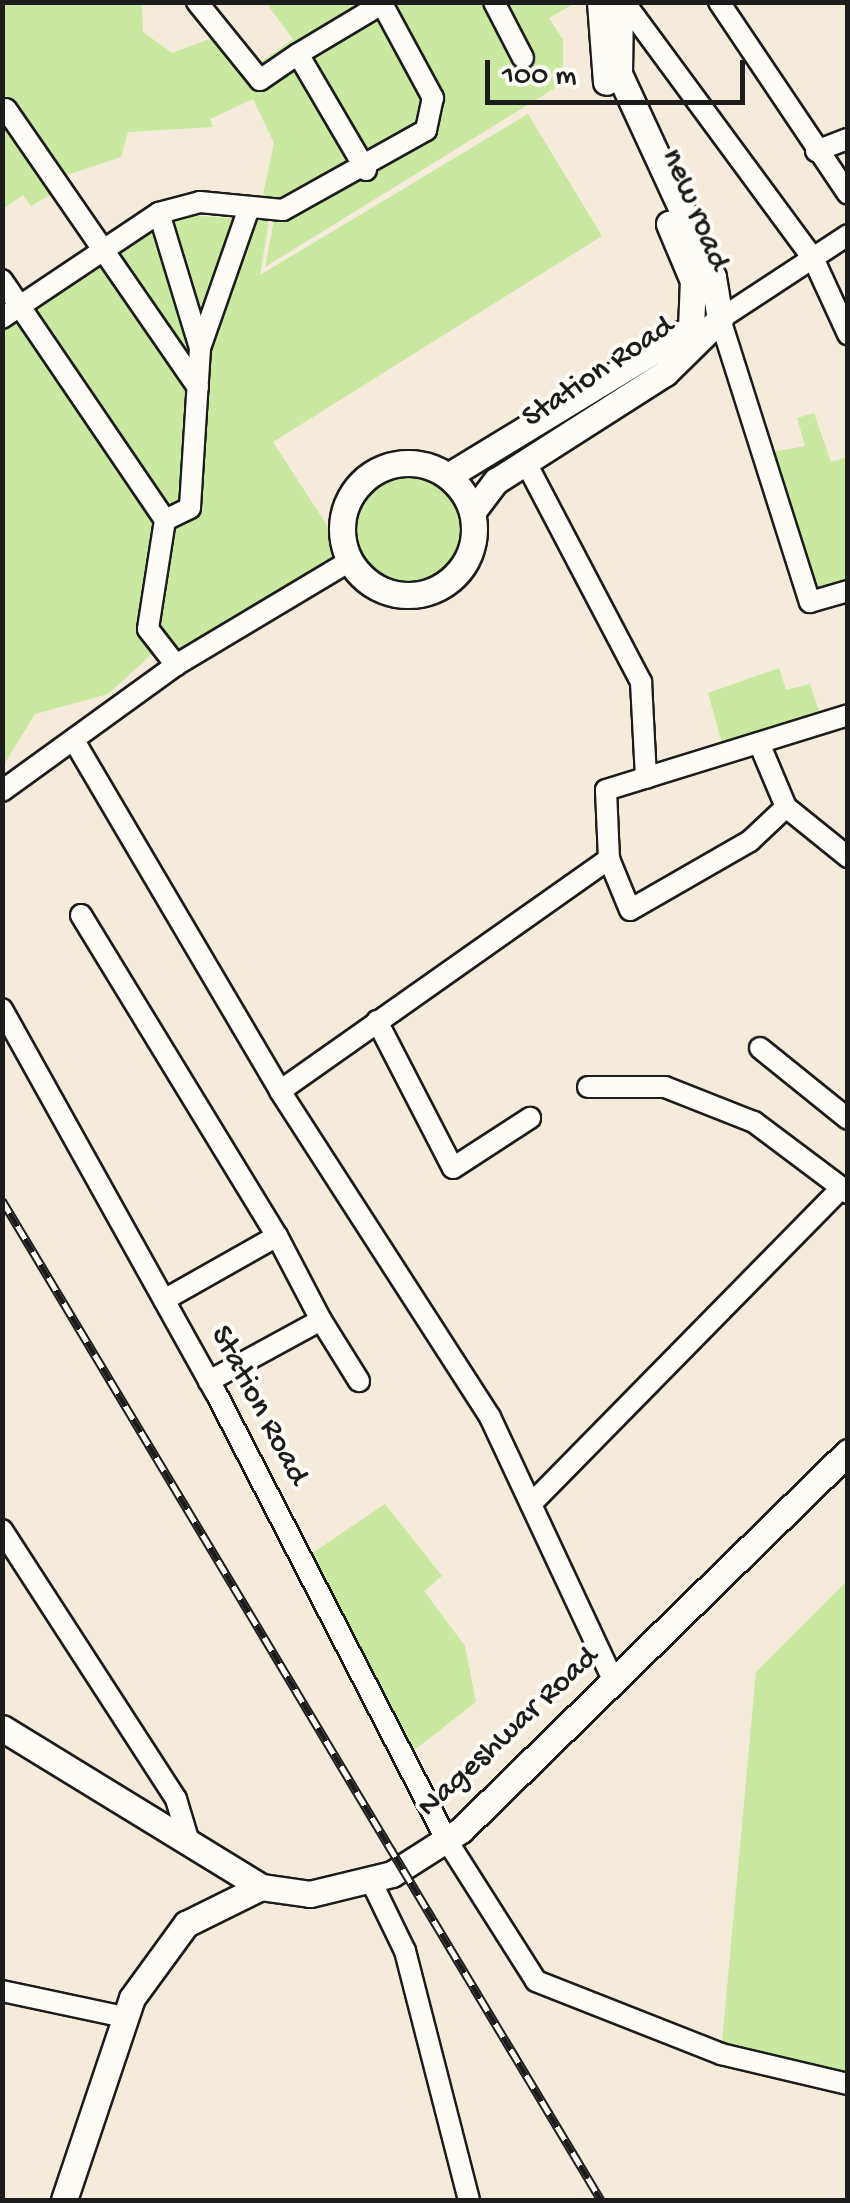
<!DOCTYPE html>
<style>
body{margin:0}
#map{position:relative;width:850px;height:2203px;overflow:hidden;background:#f5ebda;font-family:"Gochi Hand",sans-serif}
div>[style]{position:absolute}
.green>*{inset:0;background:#c9e8a0}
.round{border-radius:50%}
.roads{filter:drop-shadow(2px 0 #1c1c1c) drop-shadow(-2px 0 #1c1c1c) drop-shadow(0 2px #1c1c1c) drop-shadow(0 -2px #1c1c1c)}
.minor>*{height:20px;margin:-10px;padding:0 10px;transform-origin:10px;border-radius:10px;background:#fdfcf7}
.major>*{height:25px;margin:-12.5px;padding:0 12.5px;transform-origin:12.5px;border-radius:12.5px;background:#fdfcf7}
.major>.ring{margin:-12.5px;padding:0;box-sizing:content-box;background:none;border:25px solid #fdfcf7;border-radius:50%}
.rail>*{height:9px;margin-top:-4.5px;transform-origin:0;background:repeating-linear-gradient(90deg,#fdfcf7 0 15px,#1c1c1c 0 30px);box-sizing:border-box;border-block:2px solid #1c1c1c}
span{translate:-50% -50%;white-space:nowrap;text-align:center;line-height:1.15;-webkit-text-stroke:8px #fdfcf7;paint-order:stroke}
.street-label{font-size:32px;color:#1c1c1c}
.frame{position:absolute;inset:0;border:5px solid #1c1c1c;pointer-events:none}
.scale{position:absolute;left:485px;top:60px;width:260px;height:45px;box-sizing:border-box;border:5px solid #1c1c1c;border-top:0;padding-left:12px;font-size:30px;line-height:35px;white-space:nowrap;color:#1c1c1c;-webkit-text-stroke:8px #fdfcf7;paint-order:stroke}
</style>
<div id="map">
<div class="green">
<i style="clip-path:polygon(3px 3px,142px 3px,143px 32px,172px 53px,212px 38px,241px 76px,293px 39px,266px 3px,575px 3px,549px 18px,563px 40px,563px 83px,265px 267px,275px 215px,262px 200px,274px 143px,253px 99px,210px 119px,213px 127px,128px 132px,121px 157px,66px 175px,79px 192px,63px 202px,55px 192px,31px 206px,23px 195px,3px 209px)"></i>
<i style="clip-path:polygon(528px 114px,602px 236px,273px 442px,350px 561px,176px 665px,161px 646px,108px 694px,35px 714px,3px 766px,3px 318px,159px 213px,269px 221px,260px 275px)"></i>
<i style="clip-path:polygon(814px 413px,831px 462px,847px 457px,847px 591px,810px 602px,763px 454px,805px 446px,797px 418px)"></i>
<i class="round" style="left:355px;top:477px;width:106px;height:106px"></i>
<i style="clip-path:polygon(779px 668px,786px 690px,810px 684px,823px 723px,725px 754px,708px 693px)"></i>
<i style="clip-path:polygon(385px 1504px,442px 1576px,424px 1591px,465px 1646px,476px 1702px,404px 1758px,302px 1560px)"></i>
<i style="clip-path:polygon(847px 1581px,847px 2084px,721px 2054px,756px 1672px)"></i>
</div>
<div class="roads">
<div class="minor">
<i style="left:197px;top:2px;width:100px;rotate:51.1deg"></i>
<i style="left:260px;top:80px;width:46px;rotate:-34.4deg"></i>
<i style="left:494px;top:2px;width:63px;rotate:62.6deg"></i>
<i style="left:624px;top:2px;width:318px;rotate:53.6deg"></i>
<i style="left:813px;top:258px;width:84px;rotate:65.3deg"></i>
<i style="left:719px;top:2px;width:231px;rotate:56.1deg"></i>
<i style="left:6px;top:109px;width:338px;rotate:55.4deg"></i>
<i style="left:816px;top:151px;width:34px;rotate:-21deg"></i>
<i style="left:366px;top:170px;width:134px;rotate:-120.4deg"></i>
<i style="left:298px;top:54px;width:101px;rotate:-30.9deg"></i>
<i style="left:159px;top:213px;width:42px;rotate:-15deg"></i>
<i style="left:200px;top:202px;width:83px;rotate:5.5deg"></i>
<i style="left:283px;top:210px;width:164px;rotate:-29.2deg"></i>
<i style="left:426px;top:130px;width:33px;rotate:-78deg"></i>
<i style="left:433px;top:98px;width:109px;rotate:-118.4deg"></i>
<i style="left:848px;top:235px;width:153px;rotate:146.7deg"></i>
<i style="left:720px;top:319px;width:297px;rotate:72.4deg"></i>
<i style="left:810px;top:602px;width:40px;rotate:-16deg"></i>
<i style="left:2px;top:280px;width:290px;rotate:55.8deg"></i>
<i style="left:165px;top:520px;width:110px;rotate:98.9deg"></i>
<i style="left:148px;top:629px;width:46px;rotate:52.1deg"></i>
<i style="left:2px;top:318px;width:189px;rotate:-33.8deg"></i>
<i style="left:159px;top:213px;width:141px;rotate:73.1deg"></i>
<i style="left:200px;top:348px;width:160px;rotate:93.6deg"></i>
<i style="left:190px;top:508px;width:28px;rotate:154deg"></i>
<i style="left:200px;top:348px;width:148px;rotate:-70.7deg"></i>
<i style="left:525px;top:461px;width:250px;rotate:62.3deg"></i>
<i style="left:641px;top:682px;width:96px;rotate:87deg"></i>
<i style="left:759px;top:743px;width:69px;rotate:67.1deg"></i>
<i style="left:786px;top:807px;width:50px;rotate:136.6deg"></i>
<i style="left:750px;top:841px;width:138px;rotate:150.1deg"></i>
<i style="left:630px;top:910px;width:55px;rotate:-112.4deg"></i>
<i style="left:609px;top:859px;width:69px;rotate:-92.5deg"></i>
<i style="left:606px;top:790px;width:253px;rotate:-17.2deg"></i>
<i style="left:76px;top:744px;width:403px;rotate:59.5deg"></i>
<i style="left:280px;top:1091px;width:403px;rotate:-35.2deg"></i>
<i style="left:2px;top:791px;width:215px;rotate:-35.9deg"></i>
<i style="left:176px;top:665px;width:203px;rotate:-30.9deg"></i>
<i style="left:786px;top:807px;width:80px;rotate:38.9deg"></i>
<i style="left:81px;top:915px;width:376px;rotate:58.6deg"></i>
<i style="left:2px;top:1009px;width:440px;rotate:60.9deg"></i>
<i style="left:216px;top:1393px;width:502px;rotate:62.72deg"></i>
<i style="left:446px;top:1839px;width:168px;rotate:57.6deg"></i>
<i style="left:536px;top:1981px;width:199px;rotate:21.5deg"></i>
<i style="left:721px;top:2054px;width:130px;rotate:13.3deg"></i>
<i style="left:377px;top:1021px;width:165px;rotate:62.7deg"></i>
<i style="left:453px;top:1168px;width:92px;rotate:-33deg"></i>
<i style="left:760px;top:1048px;width:113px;rotate:38.9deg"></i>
<i style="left:588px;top:1087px;width:77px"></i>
<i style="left:665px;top:1087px;width:96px;rotate:21.5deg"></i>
<i style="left:754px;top:1122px;width:110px;rotate:36.9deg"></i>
<i style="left:280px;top:1091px;width:388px;rotate:57.2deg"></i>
<i style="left:490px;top:1417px;width:290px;rotate:64.9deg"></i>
<i style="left:164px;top:1300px;width:130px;rotate:-29.5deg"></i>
<i style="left:277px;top:1236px;width:95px;rotate:62.4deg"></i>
<i style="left:321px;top:1320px;width:128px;rotate:151.4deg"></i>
<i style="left:321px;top:1320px;width:72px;rotate:58.1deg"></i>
<i style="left:531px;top:1504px;width:443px;rotate:-45.5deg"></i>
<i style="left:842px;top:1188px;width:8px;rotate:40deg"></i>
<i style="left:2px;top:1530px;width:320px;rotate:57.1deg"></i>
<i style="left:176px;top:1799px;width:45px;rotate:73.2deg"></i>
<i style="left:371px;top:1881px;width:78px;rotate:64.1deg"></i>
<i style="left:405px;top:1951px;width:257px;rotate:75.6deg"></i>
<i style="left:2px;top:1991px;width:125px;rotate:12deg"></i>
</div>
<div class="major">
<i style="left:600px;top:2px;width:80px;rotate:85.7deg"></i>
<i class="ring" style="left:342px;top:463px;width:107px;height:107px"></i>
<i style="left:448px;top:476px;width:285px;rotate:-31.3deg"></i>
<i style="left:691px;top:328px;width:47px;rotate:-87.6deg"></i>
<i style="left:693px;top:281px;width:62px;rotate:-112.8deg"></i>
<i style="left:473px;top:511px;width:38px;rotate:-53deg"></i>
<i style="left:496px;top:481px;width:201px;rotate:-32.6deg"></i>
<i style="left:665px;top:373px;width:77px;rotate:-44.5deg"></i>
<i style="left:720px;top:319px;width:43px;rotate:-99.5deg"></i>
<i style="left:713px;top:277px;width:224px;rotate:-114.8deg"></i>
<i style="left:619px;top:74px;width:72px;rotate:-89.2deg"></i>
<i style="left:2px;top:1728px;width:304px;rotate:31.5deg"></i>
<i style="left:261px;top:1887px;width:49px;rotate:8.1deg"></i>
<i style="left:310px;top:1894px;width:84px;rotate:-13.7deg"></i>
<i style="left:392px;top:1874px;width:82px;rotate:-32.5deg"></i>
<i style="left:461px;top:1830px;width:541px;rotate:-44.33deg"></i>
<i style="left:64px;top:2200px;width:213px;rotate:-71.4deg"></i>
<i style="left:132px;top:1998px;width:92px;rotate:-53.9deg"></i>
<i style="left:186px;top:1924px;width:84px;rotate:-26.3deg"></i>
</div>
</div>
<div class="rail">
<i style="left:2px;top:1200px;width:1166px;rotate:59.08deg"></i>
</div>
<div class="street-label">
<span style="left:694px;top:210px;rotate:67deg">new road</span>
<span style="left:599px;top:373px;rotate:-34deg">Station Road</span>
<span style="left:258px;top:1406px;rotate:62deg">Station Road</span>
<span style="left:509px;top:1733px;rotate:-43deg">Nageshwar Road</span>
</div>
<div class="frame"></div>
<div class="scale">100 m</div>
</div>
